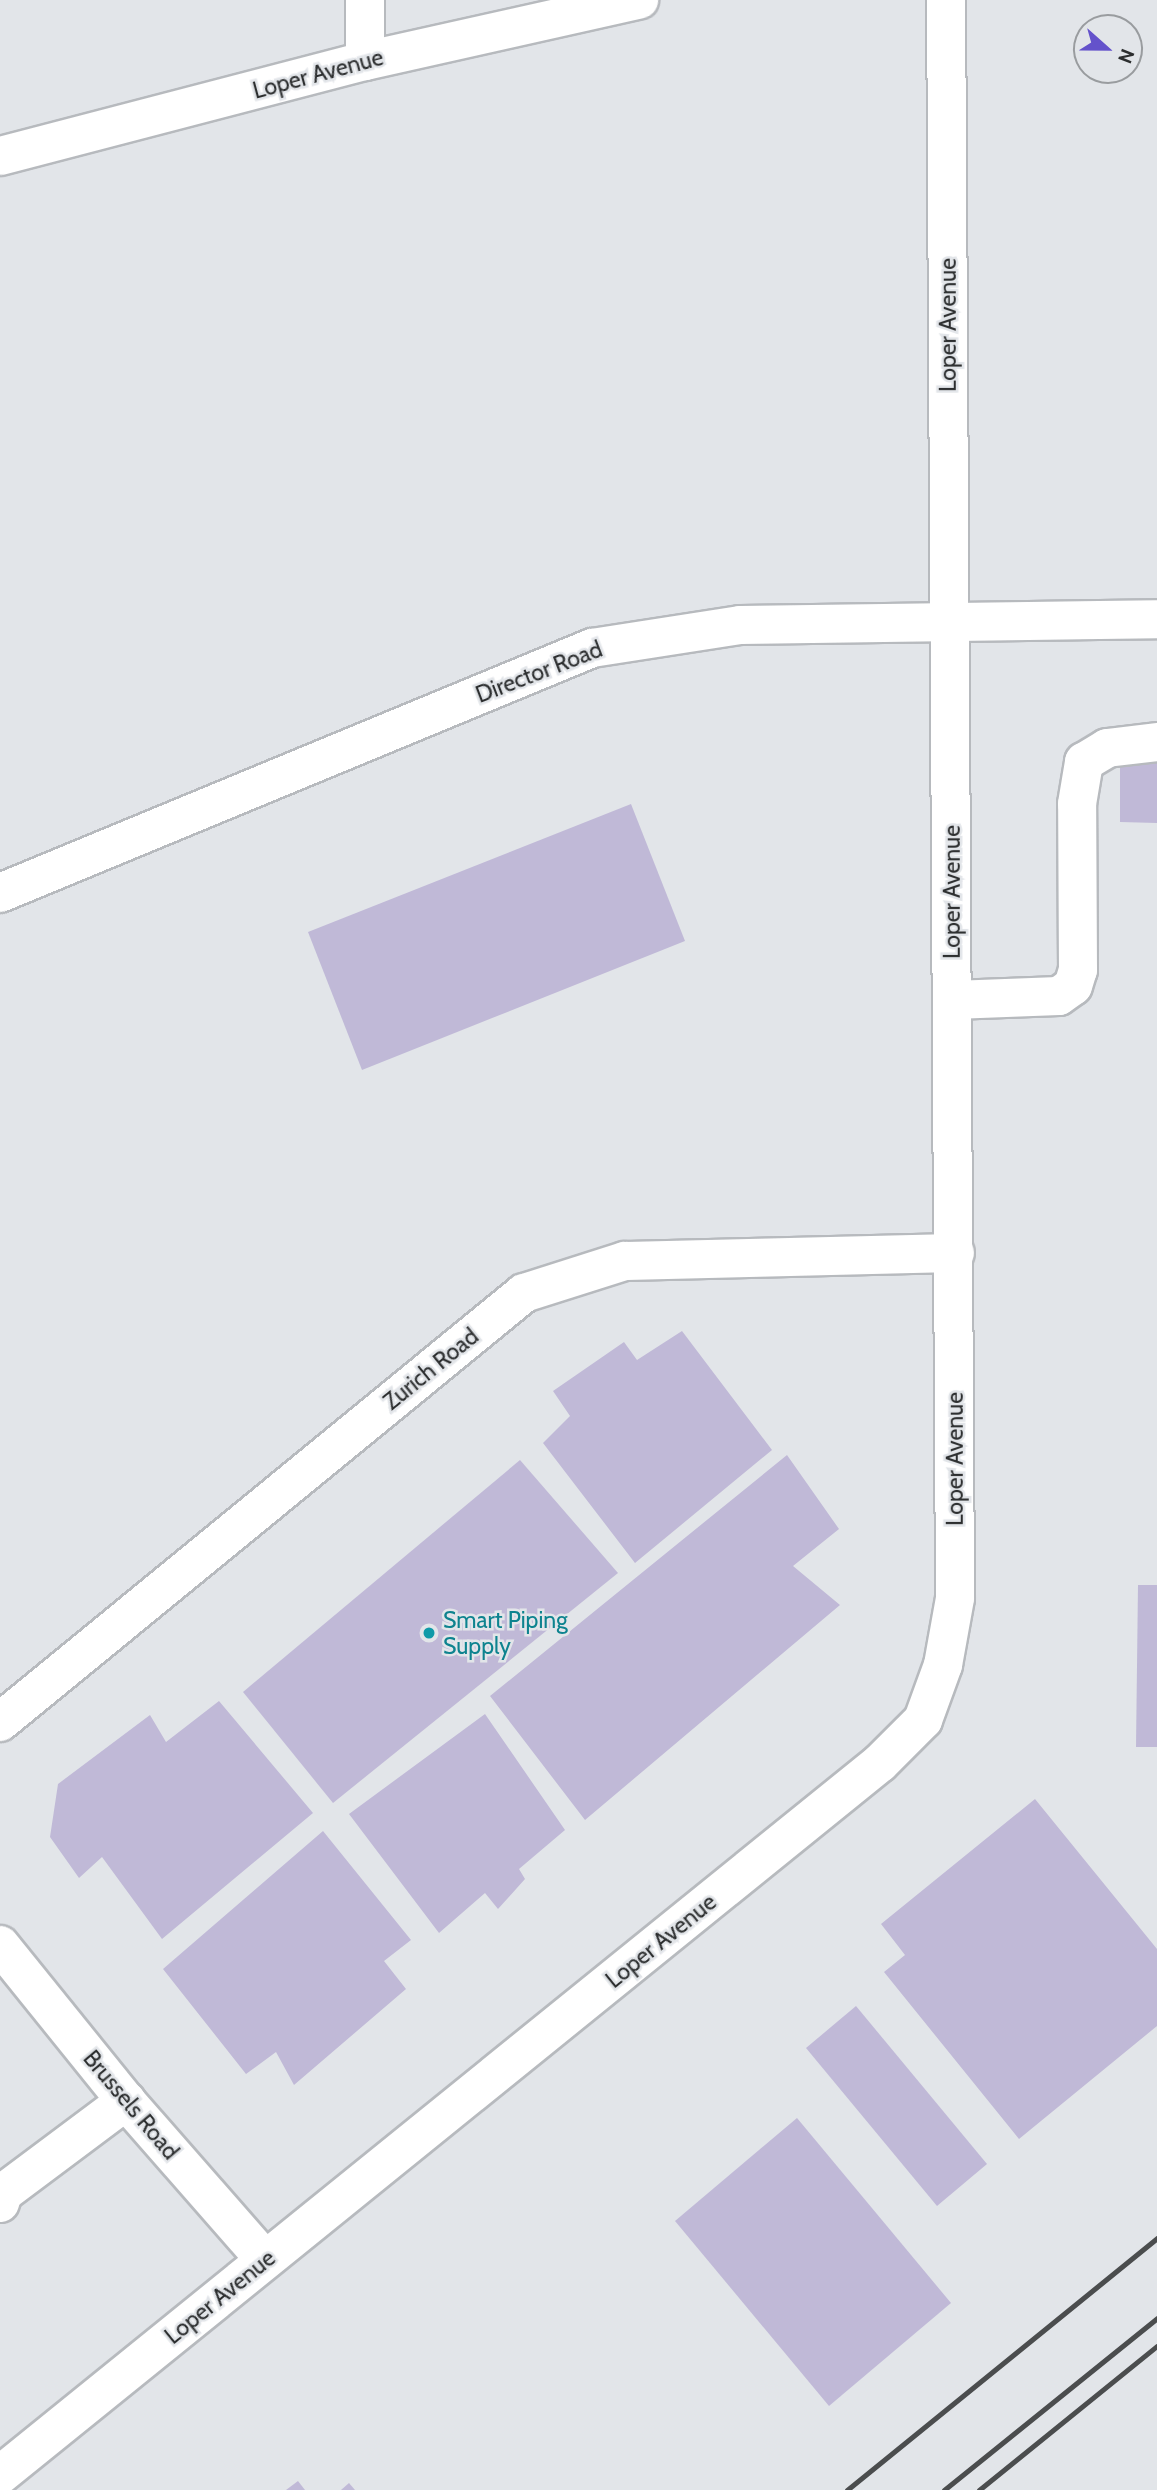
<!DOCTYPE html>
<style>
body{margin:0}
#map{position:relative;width:1157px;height:2490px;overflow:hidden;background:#e2e5e9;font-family:Cabin,sans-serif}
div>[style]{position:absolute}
.building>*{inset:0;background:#c0b9d7}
.roads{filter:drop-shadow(2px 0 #b7babe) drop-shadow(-2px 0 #b7babe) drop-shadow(0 2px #b7babe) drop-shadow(0 -2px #b7babe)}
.minor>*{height:38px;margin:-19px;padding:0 19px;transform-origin:19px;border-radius:19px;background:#fff}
.rail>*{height:5px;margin:-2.5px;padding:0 2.5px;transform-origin:2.5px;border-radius:2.5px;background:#4b4d4e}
.dots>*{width:19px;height:19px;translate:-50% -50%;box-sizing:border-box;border:4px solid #e2e5e9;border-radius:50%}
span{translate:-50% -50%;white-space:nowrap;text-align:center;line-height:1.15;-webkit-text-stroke:5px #e2e5e9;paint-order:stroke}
.street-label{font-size:23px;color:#2c2e2f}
.culture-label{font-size:23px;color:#0d838f}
.left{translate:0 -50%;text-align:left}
.north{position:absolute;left:1073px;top:14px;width:70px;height:70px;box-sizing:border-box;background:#e2e5e9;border:2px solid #999c9f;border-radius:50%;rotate:111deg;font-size:19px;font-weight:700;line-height:28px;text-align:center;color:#2c2e2f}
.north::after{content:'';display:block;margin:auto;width:24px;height:32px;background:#6452cb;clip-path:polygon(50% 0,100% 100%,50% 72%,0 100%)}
</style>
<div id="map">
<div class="building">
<i style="clip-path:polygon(1120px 759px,1157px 759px,1157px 823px,1120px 822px)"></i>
<i style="clip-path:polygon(631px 804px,685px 941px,362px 1070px,308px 932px)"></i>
<i style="clip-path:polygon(682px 1331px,772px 1450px,635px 1563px,543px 1443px,570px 1416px,553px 1391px,624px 1342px,637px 1360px)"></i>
<i style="clip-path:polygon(787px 1455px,839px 1529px,793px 1566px,840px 1605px,585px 1820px,490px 1696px)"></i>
<i style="clip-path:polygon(520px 1460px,618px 1573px,333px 1803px,243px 1692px)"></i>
<i style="clip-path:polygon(1138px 1585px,1157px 1585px,1157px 1747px,1136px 1747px)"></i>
<i style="clip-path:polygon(219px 1701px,313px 1813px,162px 1939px,102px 1857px,79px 1878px,50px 1837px,58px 1784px,150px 1715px,166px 1742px)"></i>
<i style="clip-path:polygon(485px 1714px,565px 1830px,519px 1869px,525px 1879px,498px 1909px,485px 1893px,439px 1933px,349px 1814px)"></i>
<i style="clip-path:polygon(1035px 1799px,1157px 1949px,1157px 2026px,1019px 2139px,884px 1972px,905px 1955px,881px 1924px)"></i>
<i style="clip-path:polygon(323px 1831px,411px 1940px,384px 1961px,406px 1989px,294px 2085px,276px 2052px,246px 2074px,163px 1969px)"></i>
<i style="clip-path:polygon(856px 2006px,987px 2164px,937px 2206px,806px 2048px)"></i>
<i style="clip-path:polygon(797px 2118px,951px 2303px,829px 2406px,675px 2221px)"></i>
<i style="clip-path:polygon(298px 2481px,305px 2490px,286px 2490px)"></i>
<i style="clip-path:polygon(349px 2483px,355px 2490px,341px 2490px)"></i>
</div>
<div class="roads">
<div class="minor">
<i style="left:365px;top:0;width:61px;rotate:90deg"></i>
<i style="left:0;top:156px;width:377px;rotate:-14.6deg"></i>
<i style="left:365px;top:61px;width:281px;rotate:-12.6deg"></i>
<i style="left:0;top:893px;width:641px;rotate:-22.48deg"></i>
<i style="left:592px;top:648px;width:150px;rotate:-8.8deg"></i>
<i style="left:740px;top:625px;width:417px;rotate:-0.8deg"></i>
<i style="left:953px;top:1000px;width:106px;rotate:-2.2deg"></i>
<i style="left:1059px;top:996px;width:17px;rotate:-36deg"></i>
<i style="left:1073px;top:986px;width:17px;rotate:-73deg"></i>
<i style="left:1078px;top:970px;width:166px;rotate:-90.3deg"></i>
<i style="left:1077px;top:804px;width:43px;rotate:-80.5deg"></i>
<i style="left:1084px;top:762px;width:27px;rotate:-31deg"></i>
<i style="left:1107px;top:748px;width:50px;rotate:-6.8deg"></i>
<i style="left:0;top:1722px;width:677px;rotate:-39.31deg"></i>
<i style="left:524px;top:1293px;width:106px;rotate:-17.6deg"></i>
<i style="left:625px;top:1261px;width:330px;rotate:-1.4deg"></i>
<i style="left:0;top:1945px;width:201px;rotate:51.1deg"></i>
<i style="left:126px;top:2101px;width:211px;rotate:48.8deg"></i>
<i style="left:0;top:2203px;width:10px;rotate:-73deg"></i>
<i style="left:3px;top:2193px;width:154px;rotate:-36.8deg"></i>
<i style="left:0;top:2475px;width:1132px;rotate:-38.98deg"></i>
<i style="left:880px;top:1763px;width:61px;rotate:-45deg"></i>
<i style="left:923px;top:1720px;width:59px;rotate:-70deg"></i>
<i style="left:943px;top:1665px;width:68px;rotate:-79.8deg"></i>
<i style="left:955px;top:1598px;width:1598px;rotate:-90.32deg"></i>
</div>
</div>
<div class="rail">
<i style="left:847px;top:2490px;width:400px;rotate:-39.1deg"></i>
<i style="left:944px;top:2490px;width:274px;rotate:-38.9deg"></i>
<i style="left:979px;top:2490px;width:229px;rotate:-39deg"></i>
</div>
<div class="dots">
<i style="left:429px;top:1633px;background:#0f9aa8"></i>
</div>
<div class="street-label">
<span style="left:318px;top:74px;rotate:-15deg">Loper Avenue</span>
<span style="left:948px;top:325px;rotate:-90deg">Loper Avenue</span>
<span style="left:539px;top:672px;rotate:-21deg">Director Road</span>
<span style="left:952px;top:892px;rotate:-90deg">Loper Avenue</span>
<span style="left:431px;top:1369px;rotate:-39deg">Zurich Road</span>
<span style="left:955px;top:1459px;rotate:-90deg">Loper Avenue</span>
<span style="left:661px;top:1941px;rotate:-39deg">Loper Avenue</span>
<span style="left:131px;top:2105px;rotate:50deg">Brussels Road</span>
<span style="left:220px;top:2297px;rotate:-39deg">Loper Avenue</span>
</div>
<div class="culture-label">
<span class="left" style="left:443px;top:1633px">Smart Piping<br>Supply</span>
</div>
<div class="north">N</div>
</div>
